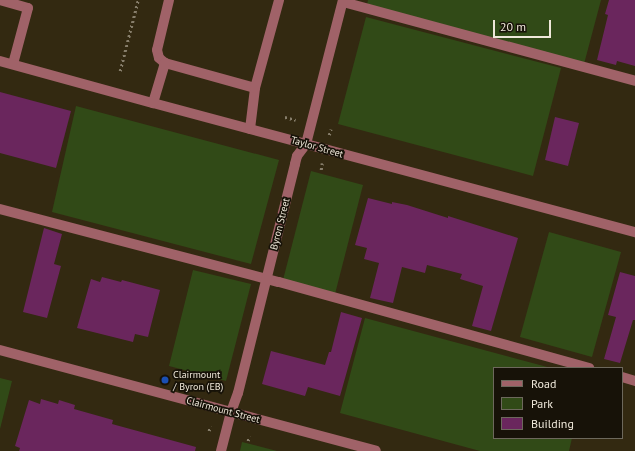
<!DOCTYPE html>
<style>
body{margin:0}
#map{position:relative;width:635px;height:451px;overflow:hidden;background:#332911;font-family:"PT Sans",sans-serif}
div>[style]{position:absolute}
.green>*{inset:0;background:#314a17}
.building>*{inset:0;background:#6a265d}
.path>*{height:2.5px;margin-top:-1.25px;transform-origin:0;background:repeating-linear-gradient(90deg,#877e6b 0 2px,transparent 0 5px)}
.minor>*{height:10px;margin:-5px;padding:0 5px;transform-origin:5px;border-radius:5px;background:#a06268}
.dots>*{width:11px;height:11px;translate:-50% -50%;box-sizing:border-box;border:2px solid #171208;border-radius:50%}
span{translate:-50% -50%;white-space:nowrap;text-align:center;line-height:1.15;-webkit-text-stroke:3.5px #171208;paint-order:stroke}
.street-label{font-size:10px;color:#efe8da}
.poi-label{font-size:10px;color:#efe8da}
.left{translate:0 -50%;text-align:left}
.legend{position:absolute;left:493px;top:367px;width:130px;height:72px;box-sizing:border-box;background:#171208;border:1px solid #6d685c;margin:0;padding:5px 7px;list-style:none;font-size:12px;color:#efe8da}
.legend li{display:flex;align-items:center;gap:8px;height:20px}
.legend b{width:20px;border:1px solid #6d685c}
.scale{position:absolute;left:493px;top:20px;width:58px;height:18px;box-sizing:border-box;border:2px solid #efe8da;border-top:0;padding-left:5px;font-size:12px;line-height:14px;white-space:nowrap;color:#efe8da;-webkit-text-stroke:3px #171208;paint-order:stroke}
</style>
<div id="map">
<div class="green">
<i style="clip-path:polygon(368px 0,601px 0,584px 64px,367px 5px)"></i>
<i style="clip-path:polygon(366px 17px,561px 68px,533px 176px,338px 124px)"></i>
<i style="clip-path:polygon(76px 106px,279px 160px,251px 264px,52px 212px)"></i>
<i style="clip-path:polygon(311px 171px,363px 185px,335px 294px,283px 280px)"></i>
<i style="clip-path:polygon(549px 232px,621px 252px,592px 357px,520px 337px)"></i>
<i style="clip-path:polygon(193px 270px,251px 284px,226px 381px,169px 366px)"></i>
<i style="clip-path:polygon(365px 318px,551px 368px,494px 368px,494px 438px,572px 438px,569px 451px,480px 451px,340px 413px)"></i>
<i style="clip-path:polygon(0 378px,12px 381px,0 429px)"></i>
<i style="clip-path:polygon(242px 442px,277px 451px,240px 451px)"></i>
</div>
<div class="building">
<i style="clip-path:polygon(609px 0,635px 0,635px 66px,617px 61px,616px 65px,597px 60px,608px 15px,605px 14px)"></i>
<i style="clip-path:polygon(0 92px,71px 111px,56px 168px,0 153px)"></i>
<i style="clip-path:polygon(555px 117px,579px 123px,568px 166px,545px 160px)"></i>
<i style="clip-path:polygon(368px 198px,392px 204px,392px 202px,407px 205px,448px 218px,448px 216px,518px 238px,491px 331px,472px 326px,483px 286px,460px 279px,462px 274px,427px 265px,425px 273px,402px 267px,393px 303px,370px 298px,379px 263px,364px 259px,367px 248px,355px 245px)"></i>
<i style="clip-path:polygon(44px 228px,62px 234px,54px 264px,61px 266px,47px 318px,23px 312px)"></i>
<i style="clip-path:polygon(620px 272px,635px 276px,635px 320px,633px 320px,620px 363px,604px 359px,616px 317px,608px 315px)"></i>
<i style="clip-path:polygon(102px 277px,121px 282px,122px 280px,160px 290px,148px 337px,135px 334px,133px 342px,77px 328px,91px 279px,100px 282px)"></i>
<i style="clip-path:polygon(341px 312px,362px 318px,340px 396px,308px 387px,305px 396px,262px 384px,271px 351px,325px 365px,329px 352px,331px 352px)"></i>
<i style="clip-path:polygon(41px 399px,58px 404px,59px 400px,75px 405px,74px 409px,113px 420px,112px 424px,196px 447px,195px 451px,19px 451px,20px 448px,15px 446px,29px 400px,40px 404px)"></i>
</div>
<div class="path">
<i style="left:120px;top:71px;width:73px;rotate:-75.8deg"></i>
<i style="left:285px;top:117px;width:11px;rotate:15deg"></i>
<i style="left:329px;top:135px;width:6px;rotate:-72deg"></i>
<i style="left:321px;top:170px;width:7px;rotate:-82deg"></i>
<i style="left:209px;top:431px;width:5px;rotate:-79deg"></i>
<i style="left:248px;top:441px;width:5px;rotate:-79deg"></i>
</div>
<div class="minor">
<i style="left:0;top:0;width:29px;rotate:16deg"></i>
<i style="left:28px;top:8px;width:58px;rotate:105deg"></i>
<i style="left:169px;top:0;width:51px;rotate:103.5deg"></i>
<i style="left:157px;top:50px;width:8px;rotate:76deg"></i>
<i style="left:159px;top:58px;width:8px;rotate:40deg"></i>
<i style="left:165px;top:63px;width:93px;rotate:15.5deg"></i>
<i style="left:343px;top:2px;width:302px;rotate:15.1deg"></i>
<i style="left:0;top:61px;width:159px;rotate:15.4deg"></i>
<i style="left:153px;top:103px;width:499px;rotate:15deg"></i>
<i style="left:153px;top:103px;width:42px;rotate:-73.3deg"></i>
<i style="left:250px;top:129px;width:41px;rotate:-83deg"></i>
<i style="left:255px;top:88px;width:91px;rotate:-74.7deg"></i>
<i style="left:0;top:209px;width:288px;rotate:14.7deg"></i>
<i style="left:279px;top:282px;width:322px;rotate:15.5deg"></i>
<i style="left:0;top:350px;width:389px;rotate:15deg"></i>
<i style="left:622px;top:377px;width:14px;rotate:17deg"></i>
<i style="left:221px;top:451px;width:40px;rotate:-75.6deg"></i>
<i style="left:231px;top:412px;width:20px;rotate:-70deg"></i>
<i style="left:238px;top:393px;width:236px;rotate:-76deg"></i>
<i style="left:295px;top:164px;width:8px;rotate:-76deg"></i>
<i style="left:297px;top:156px;width:15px;rotate:-53deg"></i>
<i style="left:306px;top:144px;width:149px;rotate:-75.6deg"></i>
</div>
<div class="dots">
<i style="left:165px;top:380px;background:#1a4fb4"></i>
</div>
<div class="street-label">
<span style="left:317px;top:147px;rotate:16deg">Taylor Street</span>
<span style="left:280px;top:224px;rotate:-76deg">Byron Street</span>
<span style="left:223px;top:410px;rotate:15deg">Clairmount Street</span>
</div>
<div class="poi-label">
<span class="left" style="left:173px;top:380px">Clairmount<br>/ Byron (EB)</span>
</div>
<ul class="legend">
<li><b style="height:5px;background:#a06268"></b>Road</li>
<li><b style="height:11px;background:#314a17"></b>Park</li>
<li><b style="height:11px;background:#6a265d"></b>Building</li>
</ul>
<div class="scale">20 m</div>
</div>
